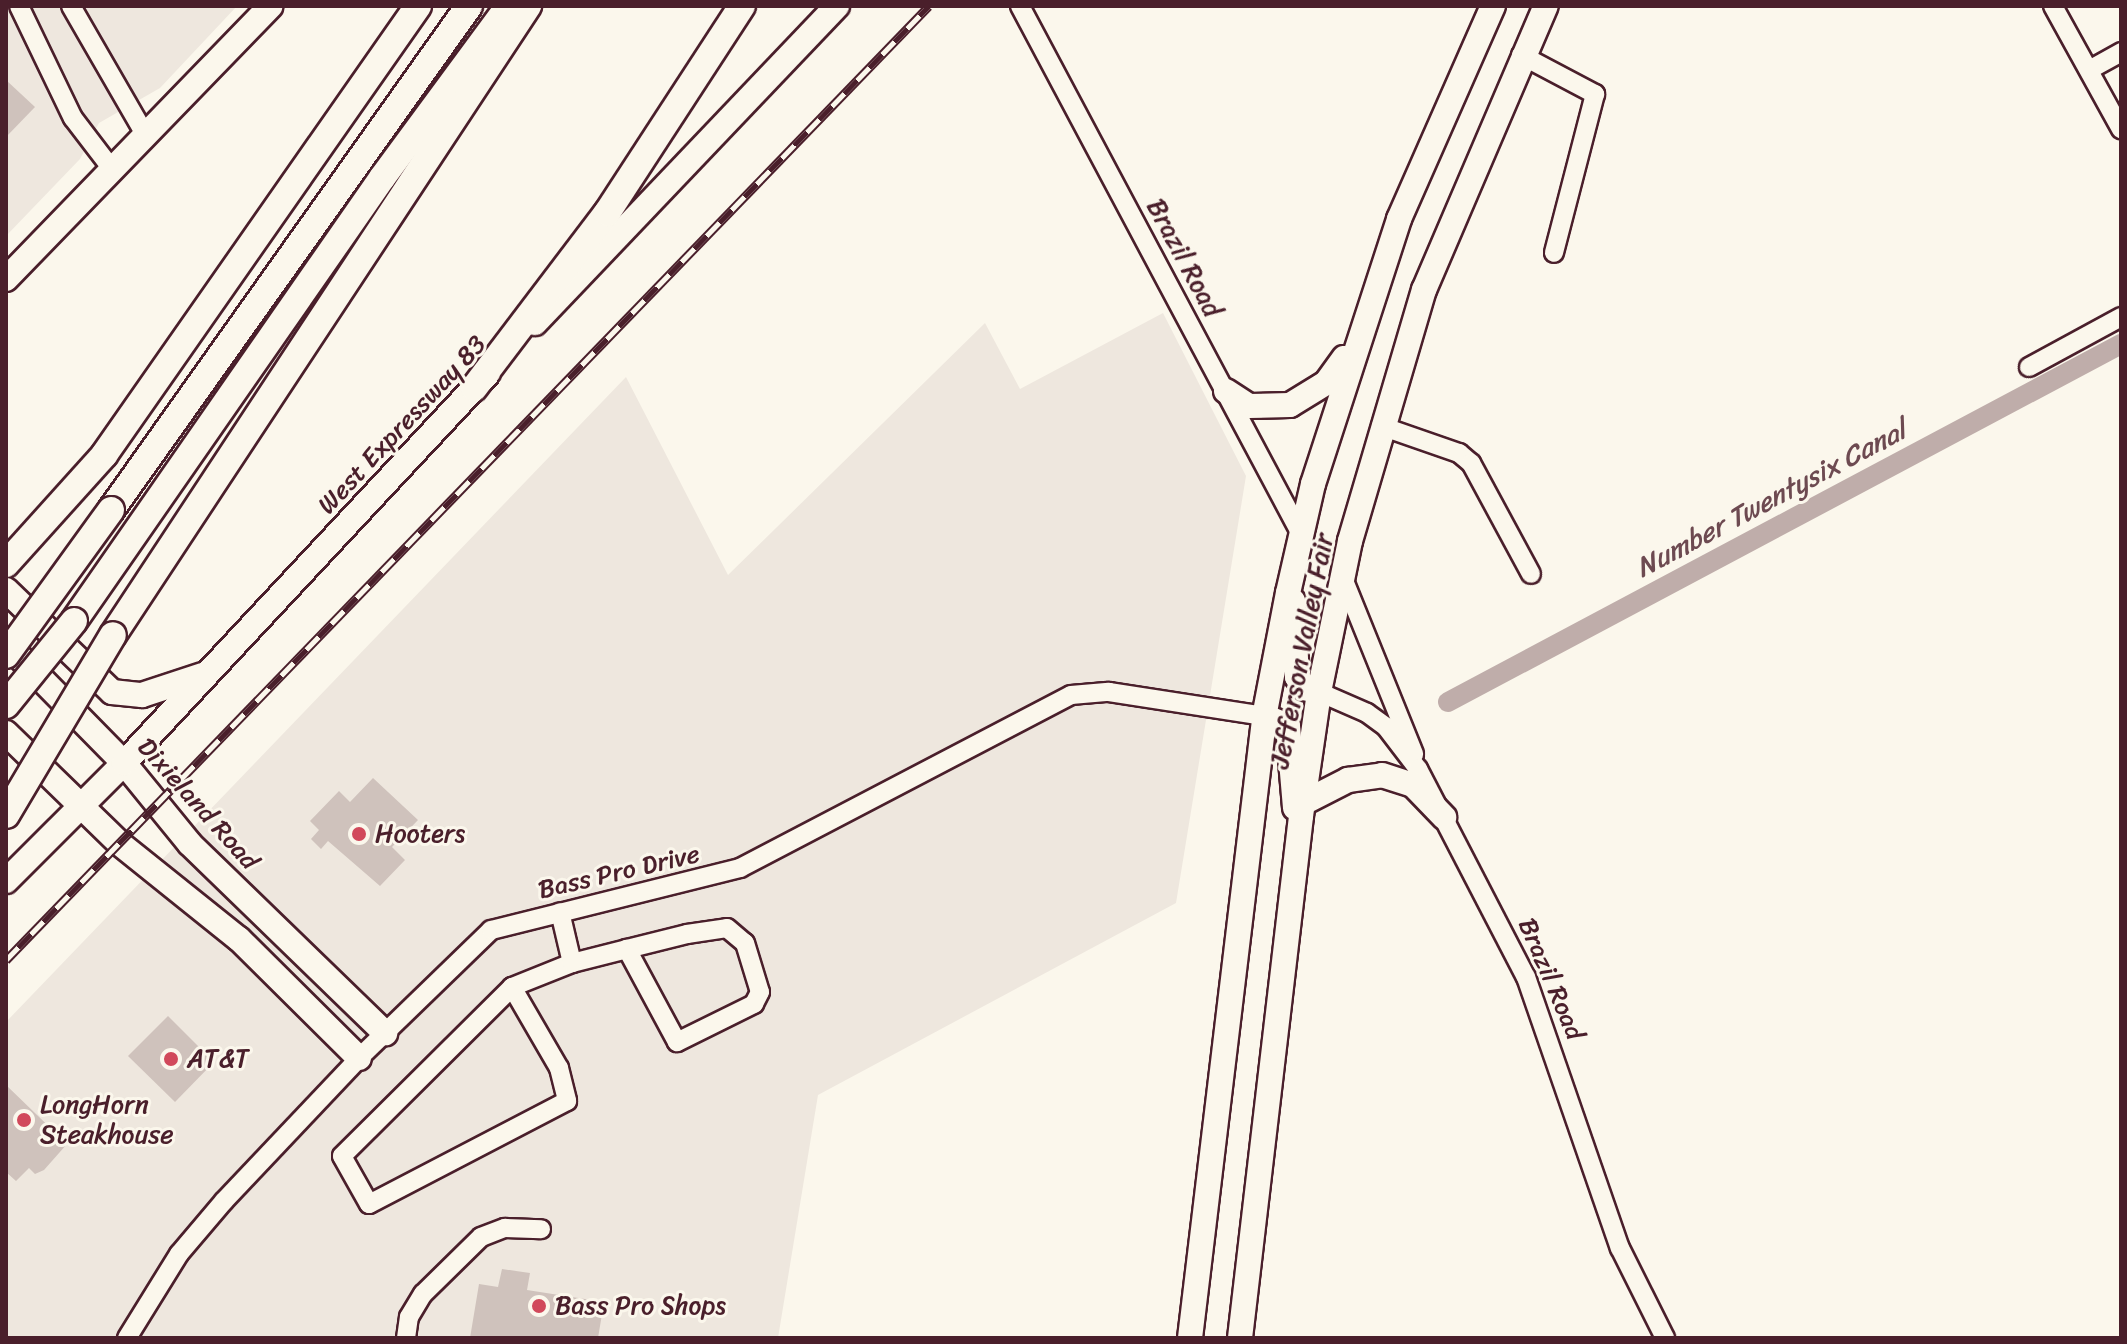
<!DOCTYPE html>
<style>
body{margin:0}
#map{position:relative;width:2127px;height:1344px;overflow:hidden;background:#fbf7ec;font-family:Sriracha,sans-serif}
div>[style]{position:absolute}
.built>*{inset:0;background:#eee7de}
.canal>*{height:20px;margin:-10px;padding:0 10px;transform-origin:10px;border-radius:10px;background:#bfadaa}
.building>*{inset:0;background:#cfc2bc}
.roads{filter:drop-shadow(2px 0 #4a1f2b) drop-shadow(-2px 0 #4a1f2b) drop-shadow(0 2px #4a1f2b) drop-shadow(0 -2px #4a1f2b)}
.minor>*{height:18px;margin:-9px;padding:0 9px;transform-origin:9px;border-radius:9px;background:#fbf7ec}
.major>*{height:24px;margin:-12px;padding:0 12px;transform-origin:12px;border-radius:12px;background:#fbf7ec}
.highway>*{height:26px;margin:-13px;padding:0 13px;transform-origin:13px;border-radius:13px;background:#fbf7ec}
.rail>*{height:9px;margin-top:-4.5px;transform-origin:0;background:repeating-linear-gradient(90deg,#fbf7ec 0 18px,#4a1f2b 0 36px);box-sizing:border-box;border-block:2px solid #4a1f2b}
.bridges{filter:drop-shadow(2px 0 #4a1f2b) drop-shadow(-2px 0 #4a1f2b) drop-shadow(0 2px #4a1f2b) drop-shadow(0 -2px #4a1f2b)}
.highway-bridge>*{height:26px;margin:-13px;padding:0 13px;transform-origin:13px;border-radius:13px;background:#fbf7ec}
.dots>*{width:22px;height:22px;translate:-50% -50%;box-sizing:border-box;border:4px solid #fbf7ec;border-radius:50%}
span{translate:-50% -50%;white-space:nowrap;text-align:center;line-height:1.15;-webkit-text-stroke:6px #fbf7ec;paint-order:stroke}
.street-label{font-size:26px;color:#4a1f2b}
.poi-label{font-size:26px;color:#4a1f2b}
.left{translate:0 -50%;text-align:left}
.water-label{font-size:28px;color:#6d4a51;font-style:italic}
.frame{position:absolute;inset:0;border:8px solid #4a1f2b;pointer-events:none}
</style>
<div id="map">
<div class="built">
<i style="clip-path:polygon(6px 6px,237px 6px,160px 88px,99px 123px,80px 159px,6px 236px)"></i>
<i style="clip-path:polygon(1163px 313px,1246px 476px,1176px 903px,818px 1095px,778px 1338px,6px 1338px,6px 1022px,626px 377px,728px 575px,985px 323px,1020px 389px)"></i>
</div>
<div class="canal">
<i style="left:1448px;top:702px;width:762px;rotate:-28.01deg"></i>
</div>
<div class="building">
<i style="clip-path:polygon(6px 80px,35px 107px,6px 137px)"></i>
<i style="clip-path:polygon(373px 778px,418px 820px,392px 847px,405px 860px,380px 886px,328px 841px,321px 849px,311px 839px,319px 830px,310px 821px,339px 791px,350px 802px)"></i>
<i style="clip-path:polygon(168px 1016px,214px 1062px,175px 1102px,128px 1056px)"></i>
<i style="clip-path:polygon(6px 1085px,67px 1144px,44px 1170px,35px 1174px,29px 1168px,16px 1181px,6px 1172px)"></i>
<i style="clip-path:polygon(502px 1269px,530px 1273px,527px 1290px,604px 1302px,598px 1338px,470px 1338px,479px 1284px,498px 1287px)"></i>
</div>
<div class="roads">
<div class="minor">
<i style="left:19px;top:6px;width:124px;rotate:64.3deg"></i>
<i style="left:73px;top:118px;width:64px;rotate:52.6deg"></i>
<i style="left:71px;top:6px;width:148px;rotate:60deg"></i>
<i style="left:1020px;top:6px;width:598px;rotate:61.98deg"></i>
<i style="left:2053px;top:6px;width:141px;rotate:61.1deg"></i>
<i style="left:1521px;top:55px;width:84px;rotate:27.8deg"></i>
<i style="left:1595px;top:94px;width:164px;rotate:104.5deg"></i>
<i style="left:2089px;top:70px;width:37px;rotate:-29deg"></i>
<i style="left:2029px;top:367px;width:105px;rotate:-28.5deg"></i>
<i style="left:1381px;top:426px;width:83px;rotate:19.1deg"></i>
<i style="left:1459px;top:453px;width:16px;rotate:40deg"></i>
<i style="left:1471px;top:463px;width:126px;rotate:61.6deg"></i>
<i style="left:1343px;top:578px;width:190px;rotate:68deg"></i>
<i style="left:1319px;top:692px;width:52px;rotate:23.6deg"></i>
<i style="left:1367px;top:713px;width:24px;rotate:36deg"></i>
<i style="left:1386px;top:727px;width:53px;rotate:52.7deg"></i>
<i style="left:1418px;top:769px;width:234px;rotate:62.6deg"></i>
<i style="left:1526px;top:977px;width:287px;rotate:70.9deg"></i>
<i style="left:1620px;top:1248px;width:101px;rotate:63.4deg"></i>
<i style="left:572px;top:963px;width:57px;rotate:-14.3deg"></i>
<i style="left:627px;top:949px;width:62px;rotate:-14deg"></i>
<i style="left:687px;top:934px;width:40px;rotate:-8.5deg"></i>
<i style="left:727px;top:928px;width:23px;rotate:40deg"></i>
<i style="left:745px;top:943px;width:51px;rotate:73deg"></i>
<i style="left:760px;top:992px;width:13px;rotate:117deg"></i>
<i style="left:754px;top:1004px;width:86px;rotate:153.7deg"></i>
<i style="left:677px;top:1042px;width:106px;rotate:-118.3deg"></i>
<i style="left:512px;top:987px;width:94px;rotate:59.9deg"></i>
<i style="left:559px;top:1068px;width:34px;rotate:76deg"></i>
<i style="left:567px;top:1101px;width:223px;rotate:152.5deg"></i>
<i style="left:369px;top:1204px;width:55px;rotate:-119.4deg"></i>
<i style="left:342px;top:1156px;width:240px;rotate:-44.8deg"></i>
<i style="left:512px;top:987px;width:65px;rotate:-21.8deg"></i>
<i style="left:572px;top:963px;width:52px;rotate:-103.2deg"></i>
<i style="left:127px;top:1338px;width:99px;rotate:-58.2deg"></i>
<i style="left:179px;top:1254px;width:70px;rotate:-49.7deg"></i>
<i style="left:224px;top:1201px;width:197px;rotate:-46.6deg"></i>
<i style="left:359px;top:1058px;width:184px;rotate:-44.1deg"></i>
<i style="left:491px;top:930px;width:257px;rotate:-14deg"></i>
<i style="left:740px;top:868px;width:373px;rotate:-27.6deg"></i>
<i style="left:1071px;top:695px;width:38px;rotate:-5deg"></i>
<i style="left:1109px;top:692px;width:157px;rotate:8.8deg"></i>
<i style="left:406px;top:1338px;width:21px;rotate:-82deg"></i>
<i style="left:409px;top:1317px;width:27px;rotate:-59deg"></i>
<i style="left:423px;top:1294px;width:81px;rotate:-44.5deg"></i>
<i style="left:481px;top:1237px;width:26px;rotate:-21deg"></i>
<i style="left:505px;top:1228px;width:36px;rotate:2deg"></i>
</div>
<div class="major">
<i style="left:6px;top:279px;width:380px;rotate:-45.9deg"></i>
<i style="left:535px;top:323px;width:438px;rotate:-46.4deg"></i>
<i style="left:1226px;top:391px;width:27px;rotate:33deg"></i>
<i style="left:1249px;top:406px;width:41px;rotate:-1.4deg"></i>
<i style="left:1290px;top:405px;width:42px;rotate:-31.4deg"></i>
<i style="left:1326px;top:383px;width:31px;rotate:-54deg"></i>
<i style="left:6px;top:590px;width:147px;rotate:43.9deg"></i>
<i style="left:112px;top:692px;width:30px;rotate:6deg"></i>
<i style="left:142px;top:695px;width:64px;rotate:-18.2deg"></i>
<i style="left:1293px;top:601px;width:76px;rotate:87deg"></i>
<i style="left:1297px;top:677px;width:14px;rotate:54deg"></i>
<i style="left:1305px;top:688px;width:15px;rotate:16deg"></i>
<i style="left:6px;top:643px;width:168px;rotate:45.5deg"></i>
<i style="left:124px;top:763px;width:104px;rotate:50.8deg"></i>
<i style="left:190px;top:844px;width:272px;rotate:44.1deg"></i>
<i style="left:1264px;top:716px;width:26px;rotate:23deg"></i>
<i style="left:1288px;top:726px;width:82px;rotate:85.1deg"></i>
<i style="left:6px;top:733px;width:158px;rotate:44.2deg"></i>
<i style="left:119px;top:843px;width:154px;rotate:38.7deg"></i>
<i style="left:239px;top:939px;width:169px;rotate:44.8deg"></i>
<i style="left:1303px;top:803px;width:51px;rotate:-27.1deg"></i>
<i style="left:1348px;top:780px;width:34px;rotate:-8deg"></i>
<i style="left:1382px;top:775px;width:33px;rotate:18deg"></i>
<i style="left:1413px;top:785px;width:45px;rotate:45.9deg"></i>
<i style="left:6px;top:881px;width:167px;rotate:-45deg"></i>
<i style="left:124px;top:763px;width:533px;rotate:-46.97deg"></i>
<i style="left:1190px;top:1338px;width:630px;rotate:-83.17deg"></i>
<i style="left:1265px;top:712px;width:121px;rotate:-79.1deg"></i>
<i style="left:1288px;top:593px;width:112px;rotate:-77.1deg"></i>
<i style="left:1313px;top:484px;width:279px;rotate:-72deg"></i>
<i style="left:1399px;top:219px;width:233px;rotate:-66.2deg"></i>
<i style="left:1240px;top:1338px;width:526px;rotate:-83.33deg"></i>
<i style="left:1301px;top:816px;width:125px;rotate:-81.7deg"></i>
<i style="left:1319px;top:692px;width:154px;rotate:-78.4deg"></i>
<i style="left:1350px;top:541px;width:262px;rotate:-73.6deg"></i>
<i style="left:1424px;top:290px;width:309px;rotate:-66.8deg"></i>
</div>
<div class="highway">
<i style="left:474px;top:388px;width:220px;rotate:-52.8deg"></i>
<i style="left:607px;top:213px;width:247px;rotate:-56.9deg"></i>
<i style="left:111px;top:510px;width:618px;rotate:-54.61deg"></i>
<i style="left:6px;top:564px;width:147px;rotate:-48deg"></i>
<i style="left:104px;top:455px;width:548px;rotate:-55.03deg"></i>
<i style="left:74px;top:621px;width:540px;rotate:-55.19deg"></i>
<i style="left:382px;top:178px;width:214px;rotate:-53.6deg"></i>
<i style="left:113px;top:635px;width:754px;rotate:-56.58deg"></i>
</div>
</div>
<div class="rail">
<i style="left:6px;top:960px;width:1327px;rotate:-45.95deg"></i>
</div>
<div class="bridges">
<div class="highway-bridge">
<i style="left:6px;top:655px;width:179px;rotate:-54.1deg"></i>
<i style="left:6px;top:705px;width:108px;rotate:-51deg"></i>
<i style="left:6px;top:815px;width:209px;rotate:-59.3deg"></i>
</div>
</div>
<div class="dots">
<i style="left:359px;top:834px;background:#d1495b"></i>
<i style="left:171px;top:1059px;background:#d1495b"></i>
<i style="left:24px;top:1120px;background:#d1495b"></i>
<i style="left:539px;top:1306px;background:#d1495b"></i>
</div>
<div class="street-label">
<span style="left:1184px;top:258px;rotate:62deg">Brazil Road</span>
<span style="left:402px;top:425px;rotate:-47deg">West Expressway 83</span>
<span style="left:1302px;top:651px;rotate:-79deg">Jefferson Valley Fair</span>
<span style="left:198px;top:804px;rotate:48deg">Dixieland Road</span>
<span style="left:619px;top:872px;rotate:-13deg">Bass Pro Drive</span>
<span style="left:1551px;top:979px;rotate:67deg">Brazil Road</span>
</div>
<div class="poi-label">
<span class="left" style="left:375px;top:834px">Hooters</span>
<span class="left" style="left:187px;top:1059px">AT&amp;T</span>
<span class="left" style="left:40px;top:1120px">LongHorn<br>Steakhouse</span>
<span class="left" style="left:555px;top:1306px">Bass Pro Shops</span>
</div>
<div class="water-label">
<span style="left:1771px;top:499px;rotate:-28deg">Number Twentysix Canal</span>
</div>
<div class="frame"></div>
</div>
